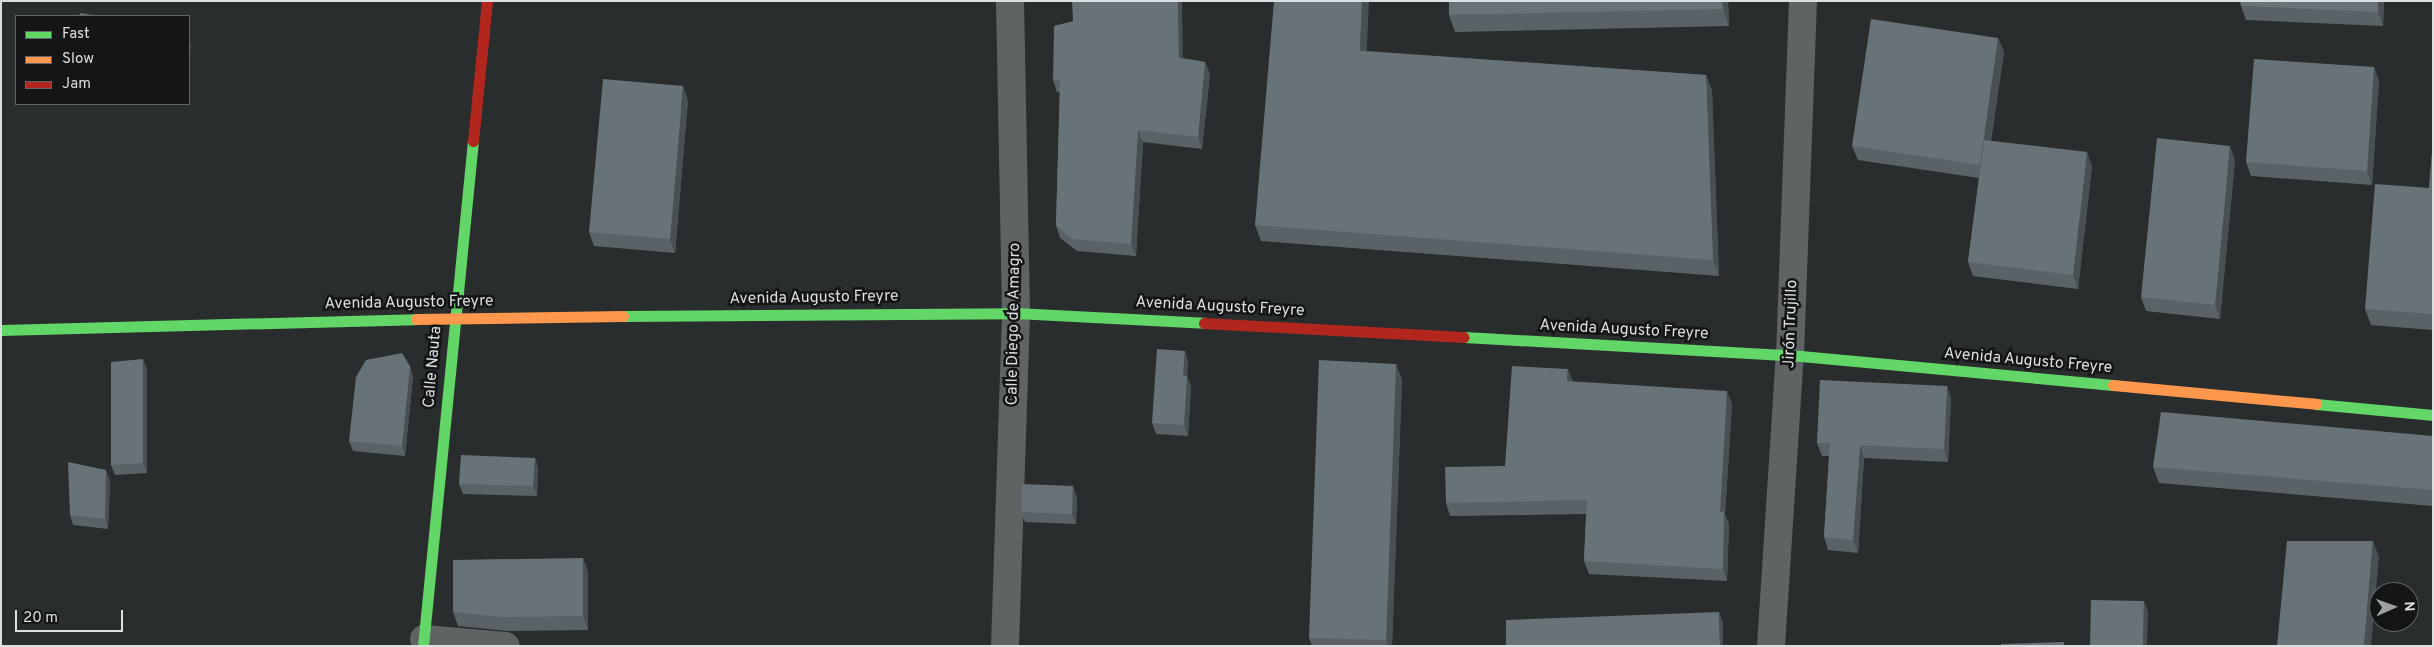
<!DOCTYPE html>
<meta charset="utf-8">
<style>
body{margin:0}
#map{position:relative;width:2434px;height:647px;overflow:hidden;background:#292d2d;font-family:Overpass,sans-serif}
div>[style]{position:absolute}
.street>*{height:28px;margin:-14px;padding:0 14px;transform-origin:14px;border-radius:14px;background:#5f6363}
.fast>*{height:11px;margin:-5.5px;padding:0 5.5px;transform-origin:5.5px;border-radius:5.5px;background:#63d668}
.slow>*{height:11px;margin:-5.5px;padding:0 5.5px;transform-origin:5.5px;border-radius:5.5px;background:#ff974d}
.jam>*{height:11px;margin:-5.5px;padding:0 5.5px;transform-origin:5.5px;border-radius:5.5px;background:#b3261e}
.wall>*{inset:0;background:#596367}
.shaded-wall>*{inset:0;background:#485054}
.building>*{inset:0;background:#677378}
span{translate:-50% -50%;white-space:nowrap;text-align:center;line-height:1.15;-webkit-text-stroke:5px #131516;paint-order:stroke}
.street-label{font-size:16px;color:#dbdfdf}
.frame{position:absolute;inset:0;border:2px solid #dbdfdf;pointer-events:none}
.legend{position:absolute;left:15px;top:15px;width:175px;height:90px;box-sizing:border-box;background:#131516;border:1px solid #636666;margin:0;padding:6px 9px;list-style:none;font-size:15px;color:#dbdfdf}
.legend li{display:flex;align-items:center;gap:10px;height:25px}
.legend b{width:25px;border:1px solid #636666}
.north{position:absolute;left:2369px;top:582px;width:50px;height:50px;box-sizing:border-box;background:#131516;border:1px solid #636666;border-radius:50%;rotate:88deg;font-size:14px;font-weight:700;line-height:20px;text-align:center;color:#dbdfdf}
.north::after{content:'';display:block;margin:auto;width:18px;height:22px;background:#9da1a1;clip-path:polygon(50% 0,100% 100%,50% 72%,0 100%)}
.scale{position:absolute;left:15px;top:610px;width:108px;height:22px;box-sizing:border-box;border:2px solid #dbdfdf;border-top:0;padding-left:6px;font-size:15px;line-height:18px;white-space:nowrap;color:#dbdfdf;-webkit-text-stroke:4px #131516;paint-order:stroke}
</style>
<div id="map">
<div class="street">
<i style="left:424px;top:639px;width:82px;rotate:4.9deg"></i>
<i style="left:1005px;top:646px;width:333px;rotate:-88.1deg"></i>
<i style="left:1016px;top:313px;width:312px;rotate:-91.1deg"></i>
<i style="left:1771px;top:646px;width:292px;rotate:-86.3deg"></i>
<i style="left:1790px;top:355px;width:354px;rotate:-87.9deg"></i>
</div>
<div class="fast">
<i style="left:623px;top:316px;width:393px;rotate:-0.4deg"></i>
<i style="left:1016px;top:313px;width:188px;rotate:3deg"></i>
<i style="left:1px;top:330px;width:415px;rotate:-1.5deg"></i>
<i style="left:1464px;top:337px;width:326px;rotate:3.2deg"></i>
<i style="left:1790px;top:355px;width:324px;rotate:5.3deg"></i>
<i style="left:2316px;top:404px;width:118px;rotate:5.4deg"></i>
<i style="left:423px;top:646px;width:507px;rotate:-84.35deg"></i>
</div>
<div class="slow">
<i style="left:416px;top:319px;width:207px;rotate:-0.8deg"></i>
<i style="left:2113px;top:385px;width:204px;rotate:5.3deg"></i>
</div>
<div class="jam">
<i style="left:473px;top:141px;width:141px;rotate:-84.3deg"></i>
<i style="left:1204px;top:323px;width:260px;rotate:3.1deg"></i>
</div>
<div class="wall">
<i style="clip-path:polygon(1728px 1px,1729px 26px,1455px 32px,1449px 15px)"></i>
<i style="clip-path:polygon(2384px 1px,2383px 26px,2246px 20px,2241px 6px)"></i>
<i style="clip-path:polygon(1998px 38px,2004px 52px,1991px 141px,2092px 166px,2078px 289px,1973px 276px,1968px 262px,1979px 178px,1858px 160px,1852px 146px)"></i>
<i style="clip-path:polygon(1367px 51px,1706px 75px,1712px 91px,1719px 276px,1261px 241px,1255px 225px)"></i>
<i style="clip-path:polygon(1183px 58px,1205px 62px,1210px 74px,1202px 149px,1143px 142px,1136px 256px,1077px 251px,1060px 238px,1056px 225px,1060px 92px,1057px 92px,1053px 80px)"></i>
<i style="clip-path:polygon(2374px 67px,2379px 81px,2372px 185px,2251px 176px,2246px 162px)"></i>
<i style="clip-path:polygon(688px 100px,675px 253px,594px 246px,589px 232px)"></i>
<i style="clip-path:polygon(2433px 141px,2433px 330px,2371px 325px,2365px 309px,2429px 188px)"></i>
<i style="clip-path:polygon(2235px 160px,2220px 319px,2146px 311px,2141px 297px)"></i>
<i style="clip-path:polygon(1188px 361px,1187px 377px,1191px 386px,1188px 436px,1156px 434px,1152px 423px)"></i>
<i style="clip-path:polygon(1396px 364px,1402px 380px,1392px 646px,1312px 646px,1309px 638px)"></i>
<i style="clip-path:polygon(410px 366px,413px 377px,405px 456px,353px 451px,349px 441px)"></i>
<i style="clip-path:polygon(147px 369px,147px 473px,115px 475px,111px 465px)"></i>
<i style="clip-path:polygon(1573px 382px,1732px 404px,1725px 515px,1729px 524px,1727px 581px,1589px 574px,1584px 561px,1586px 514px,1450px 516px,1446px 503px,1505px 466px)"></i>
<i style="clip-path:polygon(1947px 386px,1951px 399px,1948px 462px,1864px 458px,1858px 553px,1828px 550px,1824px 537px,1829px 456px,1822px 456px,1817px 443px)"></i>
<i style="clip-path:polygon(2433px 436px,2433px 506px,2159px 483px,2153px 467px)"></i>
<i style="clip-path:polygon(535px 458px,538px 468px,537px 496px,463px 494px,459px 484px)"></i>
<i style="clip-path:polygon(110px 480px,108px 529px,73px 525px,70px 515px)"></i>
<i style="clip-path:polygon(1077px 497px,1076px 524px,1025px 522px,1021px 512px)"></i>
<i style="clip-path:polygon(583px 558px,588px 572px,588px 630px,508px 631px,458px 626px,453px 612px)"></i>
</div>
<div class="shaded-wall">
<i style="clip-path:polygon(1178px 1px,1182px 1px,1183px 70px,1179px 58px)"></i>
<i style="clip-path:polygon(1362px 1px,1369px 1px,1366px 68px,1360px 51px)"></i>
<i style="clip-path:polygon(1722px 1px,1728px 1px,1729px 26px,1723px 9px)"></i>
<i style="clip-path:polygon(2378px 1px,2384px 1px,2383px 26px,2378px 12px)"></i>
<i style="clip-path:polygon(189px 38px,191px 45px,189px 61px)"></i>
<i style="clip-path:polygon(1998px 38px,2004px 52px,1985px 179px,1980px 165px)"></i>
<i style="clip-path:polygon(1205px 62px,1210px 74px,1202px 149px,1198px 137px)"></i>
<i style="clip-path:polygon(2374px 67px,2379px 81px,2372px 185px,2367px 171px)"></i>
<i style="clip-path:polygon(1706px 75px,1712px 91px,1719px 276px,1713px 260px)"></i>
<i style="clip-path:polygon(683px 86px,688px 100px,675px 253px,670px 239px)"></i>
<i style="clip-path:polygon(1138px 130px,1143px 142px,1136px 256px,1131px 244px)"></i>
<i style="clip-path:polygon(2230px 146px,2235px 160px,2220px 319px,2215px 305px)"></i>
<i style="clip-path:polygon(2087px 152px,2092px 166px,2078px 289px,2073px 275px)"></i>
<i style="clip-path:polygon(1185px 351px,1188px 361px,1187px 377px,1191px 386px,1188px 436px,1184px 425px,1183px 376px)"></i>
<i style="clip-path:polygon(143px 359px,147px 369px,147px 473px,143px 463px)"></i>
<i style="clip-path:polygon(1396px 364px,1402px 380px,1392px 646px,1388px 646px,1386px 640px)"></i>
<i style="clip-path:polygon(410px 366px,413px 377px,405px 456px,402px 446px)"></i>
<i style="clip-path:polygon(1568px 369px,1573px 382px,1567px 381px)"></i>
<i style="clip-path:polygon(1947px 386px,1951px 399px,1948px 462px,1944px 449px)"></i>
<i style="clip-path:polygon(1727px 391px,1732px 404px,1725px 515px,1729px 524px,1727px 581px,1723px 569px,1720px 512px)"></i>
<i style="clip-path:polygon(1860px 445px,1864px 458px,1858px 553px,1853px 540px)"></i>
<i style="clip-path:polygon(535px 458px,538px 468px,537px 496px,533px 486px)"></i>
<i style="clip-path:polygon(106px 470px,110px 480px,108px 529px,105px 519px)"></i>
<i style="clip-path:polygon(1073px 486px,1077px 497px,1076px 524px,1072px 514px)"></i>
<i style="clip-path:polygon(2373px 541px,2379px 557px,2371px 646px,2364px 646px)"></i>
<i style="clip-path:polygon(583px 558px,588px 572px,588px 630px,583px 616px)"></i>
<i style="clip-path:polygon(2144px 601px,2148px 612px,2147px 646px,2143px 646px)"></i>
<i style="clip-path:polygon(1719px 612px,1723px 622px,1723px 646px,1720px 646px)"></i>
</div>
<div class="building">
<i style="clip-path:polygon(1072px 1px,1178px 1px,1179px 58px,1205px 62px,1198px 137px,1138px 130px,1131px 244px,1072px 239px,1056px 225px,1060px 80px,1053px 80px,1054px 26px,1073px 21px)"></i>
<i style="clip-path:polygon(1274px 1px,1362px 1px,1360px 51px,1706px 75px,1713px 260px,1255px 225px)"></i>
<i style="clip-path:polygon(1449px 1px,1722px 1px,1723px 9px,1449px 15px)"></i>
<i style="clip-path:polygon(2240px 1px,2378px 1px,2378px 12px,2241px 6px)"></i>
<i style="clip-path:polygon(80px 13px,99px 16px,79px 16px)"></i>
<i style="clip-path:polygon(1871px 19px,1998px 38px,1980px 165px,1852px 146px)"></i>
<i style="clip-path:polygon(2254px 59px,2374px 67px,2367px 171px,2246px 162px)"></i>
<i style="clip-path:polygon(603px 79px,683px 86px,670px 239px,589px 232px)"></i>
<i style="clip-path:polygon(2157px 138px,2230px 146px,2215px 305px,2141px 297px)"></i>
<i style="clip-path:polygon(1984px 140px,2087px 152px,2073px 275px,1968px 262px)"></i>
<i style="clip-path:polygon(2433px 141px,2433px 314px,2365px 309px,2375px 184px,2429px 188px)"></i>
<i style="clip-path:polygon(1157px 349px,1185px 351px,1183px 376px,1187px 376px,1184px 425px,1152px 423px)"></i>
<i style="clip-path:polygon(402px 353px,410px 366px,402px 446px,349px 441px,356px 377px,366px 360px)"></i>
<i style="clip-path:polygon(143px 359px,143px 463px,111px 465px,111px 362px)"></i>
<i style="clip-path:polygon(1319px 360px,1396px 364px,1386px 640px,1309px 638px)"></i>
<i style="clip-path:polygon(1512px 366px,1568px 369px,1567px 381px,1727px 391px,1720px 512px,1724px 511px,1723px 569px,1584px 561px,1587px 500px,1446px 503px,1445px 467px,1505px 466px)"></i>
<i style="clip-path:polygon(1820px 380px,1947px 386px,1944px 449px,1860px 445px,1853px 540px,1824px 537px,1830px 443px,1817px 443px)"></i>
<i style="clip-path:polygon(2161px 412px,2433px 436px,2433px 490px,2153px 467px)"></i>
<i style="clip-path:polygon(461px 455px,535px 458px,533px 486px,459px 484px)"></i>
<i style="clip-path:polygon(68px 462px,106px 470px,105px 519px,70px 515px)"></i>
<i style="clip-path:polygon(1022px 484px,1073px 486px,1072px 514px,1021px 512px)"></i>
<i style="clip-path:polygon(2287px 541px,2373px 541px,2364px 646px,2277px 646px)"></i>
<i style="clip-path:polygon(583px 558px,583px 616px,503px 617px,453px 612px,453px 560px)"></i>
<i style="clip-path:polygon(2091px 600px,2144px 601px,2143px 646px,2090px 646px)"></i>
<i style="clip-path:polygon(1719px 612px,1720px 646px,1506px 646px,1506px 620px)"></i>
<i style="clip-path:polygon(2064px 642px,2064px 646px,2001px 646px,2001px 644px)"></i>
</div>
<div class="street-label">
<span style="left:814px;top:298px;rotate:-1deg">Avenida Augusto Freyre</span>
<span style="left:409px;top:303px;rotate:-1deg">Avenida Augusto Freyre</span>
<span style="left:1220px;top:307px;rotate:3deg">Avenida Augusto Freyre</span>
<span style="left:1014px;top:324px;rotate:-89deg">Calle Diego de Amagro</span>
<span style="left:1791px;top:324px;rotate:-88deg">Jirón Trujillo</span>
<span style="left:1624px;top:330px;rotate:3deg">Avenida Augusto Freyre</span>
<span style="left:2028px;top:361px;rotate:5deg">Avenida Augusto Freyre</span>
<span style="left:433px;top:367px;rotate:-85deg">Calle Nauta</span>
</div>
<div class="frame"></div>
<ul class="legend">
<li><b style="height:6px;background:#63d668"></b>Fast</li>
<li><b style="height:6px;background:#ff974d"></b>Slow</li>
<li><b style="height:6px;background:#b3261e"></b>Jam</li>
</ul>
<div class="north">N</div>
<div class="scale">20 m</div>
</div>
